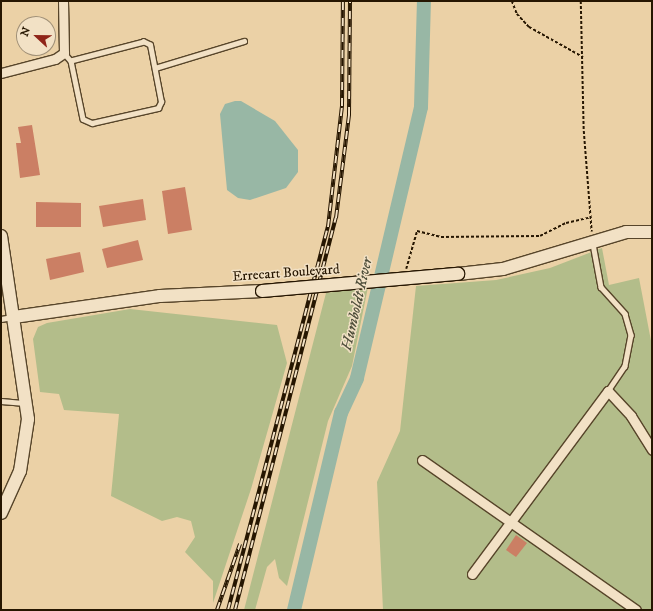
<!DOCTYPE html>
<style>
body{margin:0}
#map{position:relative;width:653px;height:611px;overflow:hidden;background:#ebd1a6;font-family:"IM FELL DW Pica",serif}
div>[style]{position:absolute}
.green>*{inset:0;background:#b3bd8a}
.water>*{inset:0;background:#98b7a5}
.river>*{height:14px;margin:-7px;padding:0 7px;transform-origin:7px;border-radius:7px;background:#98b7a5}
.building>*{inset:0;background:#cb7f64}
.path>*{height:1.5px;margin-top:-0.75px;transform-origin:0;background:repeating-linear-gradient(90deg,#261601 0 3px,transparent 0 5px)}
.roads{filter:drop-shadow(1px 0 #57452a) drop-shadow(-1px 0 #57452a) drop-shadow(0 1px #57452a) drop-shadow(0 -1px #57452a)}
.lane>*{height:4.5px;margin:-2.25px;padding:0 2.25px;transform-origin:2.25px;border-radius:2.25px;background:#f2e1c5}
.street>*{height:9px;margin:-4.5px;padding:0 4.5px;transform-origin:4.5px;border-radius:4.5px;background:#f2e1c5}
.secondary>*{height:12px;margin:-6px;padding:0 6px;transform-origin:6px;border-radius:6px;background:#f2e1c5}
.rail>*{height:4px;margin-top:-2px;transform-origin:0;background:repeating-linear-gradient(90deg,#f2e1c5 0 8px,#261601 0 16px);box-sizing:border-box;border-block:1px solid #261601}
.bridges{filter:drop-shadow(1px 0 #261601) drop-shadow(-1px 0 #261601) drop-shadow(0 1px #261601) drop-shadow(0 -1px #261601)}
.secondary-bridge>*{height:12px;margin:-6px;padding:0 6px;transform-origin:6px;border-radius:6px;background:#f2e1c5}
span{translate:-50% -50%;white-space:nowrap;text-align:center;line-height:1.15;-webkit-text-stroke:3px #f2e1c5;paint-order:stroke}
.street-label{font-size:14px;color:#261601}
.water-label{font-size:15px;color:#4e4e3a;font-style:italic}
.frame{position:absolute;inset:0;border:2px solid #261601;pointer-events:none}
.north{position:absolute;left:16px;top:16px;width:40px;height:40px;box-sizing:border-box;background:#f2e1c5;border:1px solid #a09077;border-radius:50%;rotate:292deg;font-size:11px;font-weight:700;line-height:16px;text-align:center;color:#261601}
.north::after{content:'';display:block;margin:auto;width:14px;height:18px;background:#8f2418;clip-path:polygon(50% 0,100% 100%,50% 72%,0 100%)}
</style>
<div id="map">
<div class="green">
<i style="clip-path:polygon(602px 248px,609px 285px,639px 278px,652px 346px,652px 610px,383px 610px,377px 482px,400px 431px,416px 286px,496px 280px,550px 268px)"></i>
<i style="clip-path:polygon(368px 287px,352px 366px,328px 421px,287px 586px,279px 578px,275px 559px,267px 567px,255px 610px,244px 610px,326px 293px)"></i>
<i style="clip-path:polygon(130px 309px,277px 325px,287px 363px,251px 489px,213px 603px,213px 581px,185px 552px,195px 537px,191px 521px,177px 517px,162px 521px,111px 496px,119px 414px,64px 410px,59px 394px,40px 392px,33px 339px,38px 327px,47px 323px)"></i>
</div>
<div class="water">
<i style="clip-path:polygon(235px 101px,241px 101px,275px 121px,298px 150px,298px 172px,286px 188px,250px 200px,238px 198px,227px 190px,220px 114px,225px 104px)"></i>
</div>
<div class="river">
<i style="left:294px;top:610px;width:203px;rotate:-76.6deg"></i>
<i style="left:341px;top:413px;width:38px;rotate:-65deg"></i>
<i style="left:357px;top:378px;width:278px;rotate:-76.7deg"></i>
<i style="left:421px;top:107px;width:106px;rotate:-88.4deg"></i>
</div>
<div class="building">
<i style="clip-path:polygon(32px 125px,40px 175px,20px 178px,16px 143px,21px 143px,18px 127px)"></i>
<i style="clip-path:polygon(185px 187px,192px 230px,168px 234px,162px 191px)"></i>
<i style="clip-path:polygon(143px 199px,146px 220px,103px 227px,99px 206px)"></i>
<i style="clip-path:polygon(36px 202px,81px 203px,81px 227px,36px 227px)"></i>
<i style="clip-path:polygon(138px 240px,143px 260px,107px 268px,102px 249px)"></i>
<i style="clip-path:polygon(80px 252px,84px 272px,50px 280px,46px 259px)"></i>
<i style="clip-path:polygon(516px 535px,527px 543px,516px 557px,506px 550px)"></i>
</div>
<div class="path">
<i style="left:512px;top:1px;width:14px;rotate:69deg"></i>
<i style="left:517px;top:14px;width:18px;rotate:47deg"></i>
<i style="left:529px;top:27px;width:62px;rotate:29.1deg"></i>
<i style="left:581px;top:1px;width:130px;rotate:88.7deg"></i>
<i style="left:584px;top:131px;width:101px;rotate:85.5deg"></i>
<i style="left:406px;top:269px;width:40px;rotate:-74deg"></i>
<i style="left:417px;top:231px;width:25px;rotate:14deg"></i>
<i style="left:441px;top:237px;width:99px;rotate:-0.6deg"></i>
<i style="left:540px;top:236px;width:29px;rotate:-27deg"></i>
<i style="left:566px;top:223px;width:26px;rotate:-13deg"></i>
</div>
<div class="roads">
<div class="lane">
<i style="left:64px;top:53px;width:11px;rotate:49deg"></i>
<i style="left:71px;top:61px;width:59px;rotate:78.3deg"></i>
<i style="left:83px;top:119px;width:10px;rotate:24deg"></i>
<i style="left:92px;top:123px;width:68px;rotate:-12.8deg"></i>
<i style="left:158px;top:108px;width:7px;rotate:-63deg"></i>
<i style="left:161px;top:102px;width:58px;rotate:-100.9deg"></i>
<i style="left:150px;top:45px;width:7px;rotate:-153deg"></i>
<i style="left:144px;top:42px;width:75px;rotate:165.4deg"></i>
<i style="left:155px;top:68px;width:93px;rotate:-16.9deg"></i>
<i style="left:593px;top:244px;width:44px;rotate:79.5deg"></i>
<i style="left:601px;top:287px;width:36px;rotate:48deg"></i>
<i style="left:625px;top:314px;width:22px;rotate:74deg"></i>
<i style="left:631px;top:335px;width:32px;rotate:101deg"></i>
<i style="left:625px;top:366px;width:30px;rotate:124deg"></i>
<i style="left:1px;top:319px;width:11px;rotate:-10deg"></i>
<i style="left:1px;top:401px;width:24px;rotate:5deg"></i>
</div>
<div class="street">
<i style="left:1px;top:73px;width:56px;rotate:-14.5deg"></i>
<i style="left:55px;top:59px;width:11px;rotate:-34deg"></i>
<i style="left:64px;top:53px;width:52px;rotate:-91.1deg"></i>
<i style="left:422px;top:460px;width:261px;rotate:35deg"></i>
<i style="left:472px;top:574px;width:228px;rotate:-53.4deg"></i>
<i style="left:608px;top:391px;width:34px;rotate:47deg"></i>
<i style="left:631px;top:416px;width:40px;rotate:58deg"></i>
</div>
<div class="secondary">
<i style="left:1px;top:236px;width:185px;rotate:81.6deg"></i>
<i style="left:28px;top:419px;width:53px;rotate:98.7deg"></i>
<i style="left:20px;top:471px;width:46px;rotate:114.3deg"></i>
<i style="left:458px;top:274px;width:45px;rotate:-6.3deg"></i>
<i style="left:503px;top:269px;width:128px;rotate:-16.7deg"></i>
<i style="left:626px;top:232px;width:26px"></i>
<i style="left:14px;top:317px;width:148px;rotate:-8.2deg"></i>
<i style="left:160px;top:296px;width:102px;rotate:-2.8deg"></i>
</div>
</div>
<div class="rail">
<i style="left:217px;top:610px;width:70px;rotate:-70.8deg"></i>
<i style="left:228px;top:610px;width:396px;rotate:-75.4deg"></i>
<i style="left:328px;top:227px;width:122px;rotate:-83.4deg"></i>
<i style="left:342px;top:106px;width:105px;rotate:-89.5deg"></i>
<i style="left:235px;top:610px;width:405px;rotate:-75.6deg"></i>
<i style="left:336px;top:218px;width:104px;rotate:-82.8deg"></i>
<i style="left:349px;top:115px;width:114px;rotate:-89.5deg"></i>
</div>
<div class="bridges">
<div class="secondary-bridge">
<i style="left:262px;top:291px;width:197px;rotate:-5deg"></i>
</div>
</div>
<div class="street-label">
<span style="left:286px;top:273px;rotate:-4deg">Errecart Boulevard</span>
</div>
<div class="water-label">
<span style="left:357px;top:304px;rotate:-77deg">Humboldt River</span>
</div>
<div class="frame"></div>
<div class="north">N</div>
</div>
